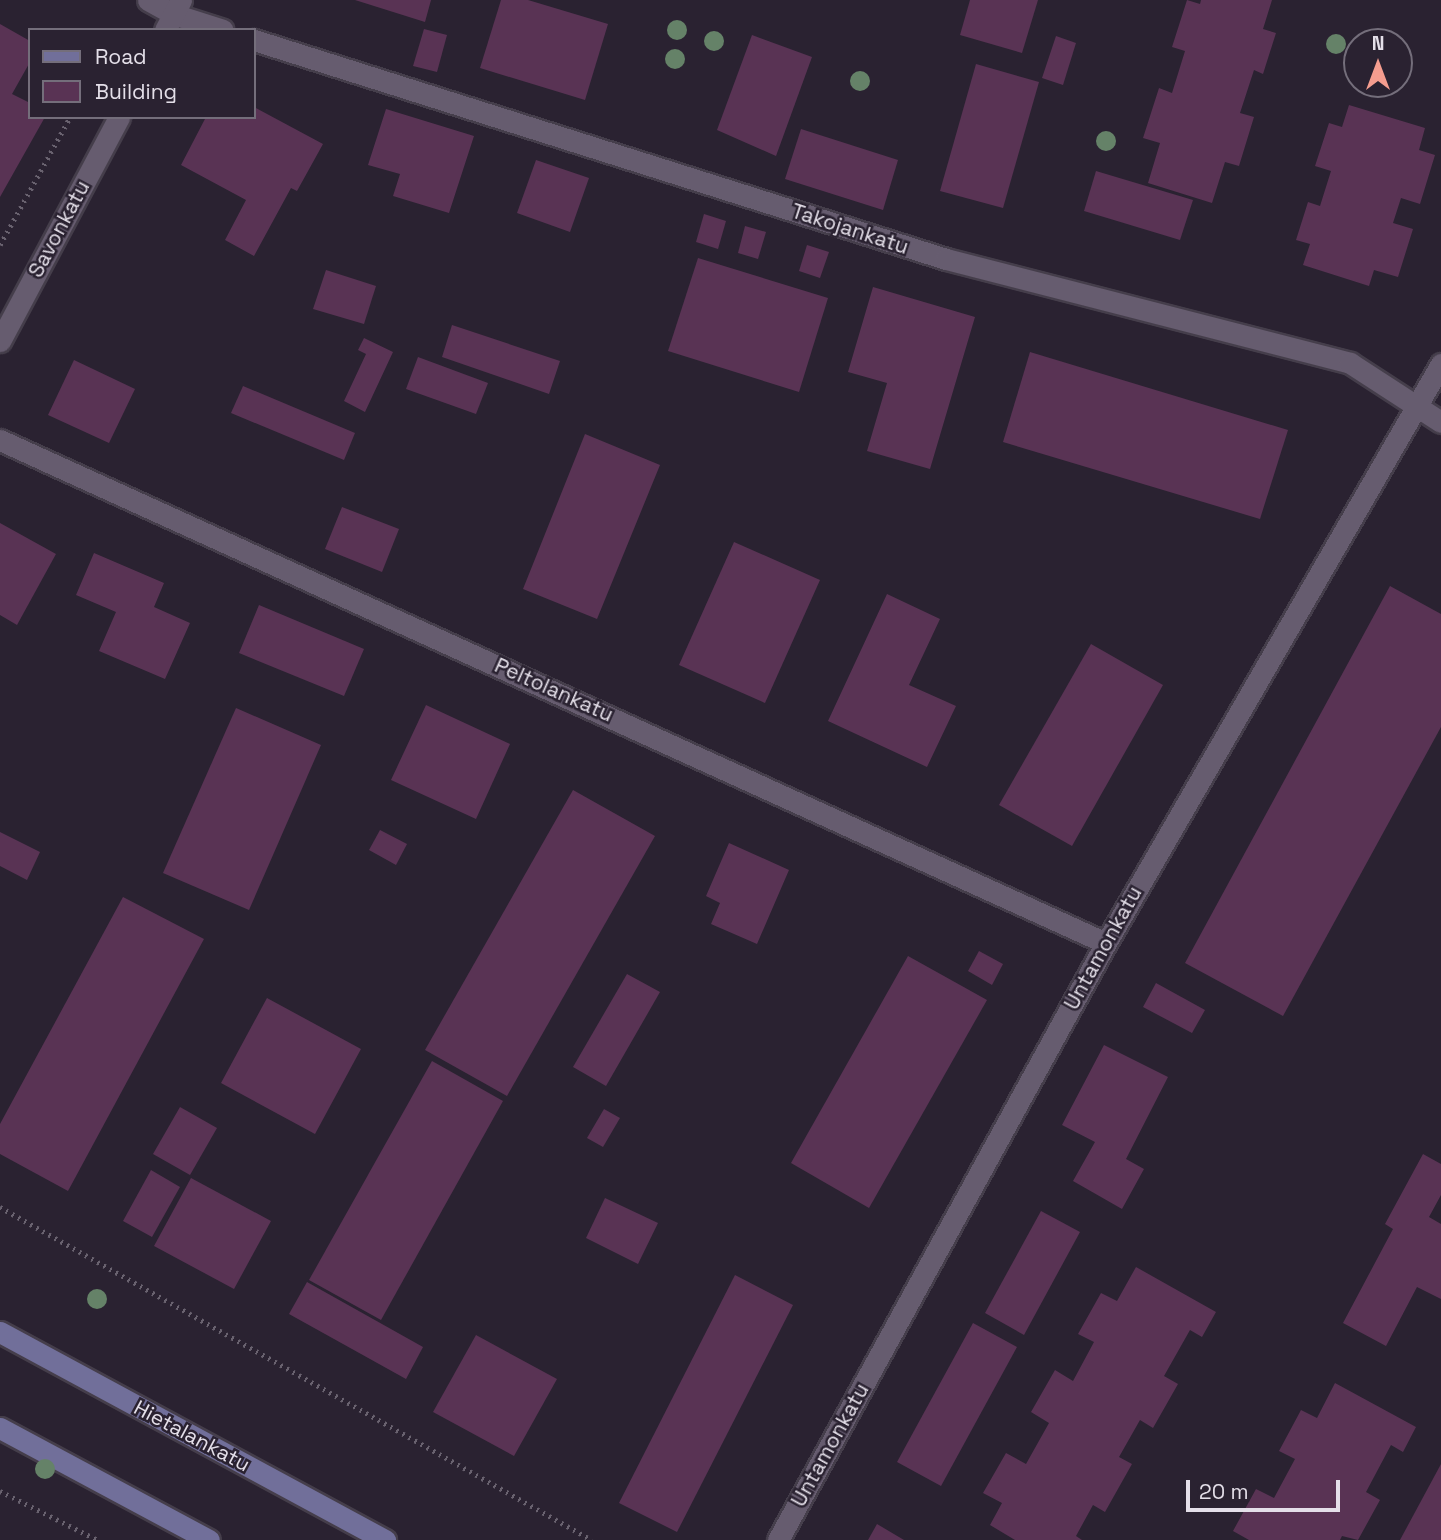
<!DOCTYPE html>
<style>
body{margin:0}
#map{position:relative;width:1441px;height:1540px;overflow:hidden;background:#2a2231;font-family:"Space Grotesk",sans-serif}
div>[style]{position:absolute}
.building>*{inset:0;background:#593354}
.path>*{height:4.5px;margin-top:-2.25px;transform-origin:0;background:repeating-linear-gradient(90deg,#69626f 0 2px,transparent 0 7px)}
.roads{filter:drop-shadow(2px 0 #453e4b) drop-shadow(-2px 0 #453e4b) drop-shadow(0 2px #453e4b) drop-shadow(0 -2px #453e4b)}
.street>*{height:21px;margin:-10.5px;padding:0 10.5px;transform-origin:10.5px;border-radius:10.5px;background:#665c6f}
.secondary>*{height:21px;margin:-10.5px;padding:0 10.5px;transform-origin:10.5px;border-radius:10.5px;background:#716f9a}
.trees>*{width:20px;height:20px;margin:-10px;border-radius:50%;background:#658268}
span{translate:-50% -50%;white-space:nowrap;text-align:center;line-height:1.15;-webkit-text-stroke:5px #2a2231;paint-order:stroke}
.street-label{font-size:21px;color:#e4dfe9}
.legend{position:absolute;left:28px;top:28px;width:228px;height:91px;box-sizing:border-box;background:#2a2231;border:2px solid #746e7b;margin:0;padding:9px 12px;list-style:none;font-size:21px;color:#e4dfe9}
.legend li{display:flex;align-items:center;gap:14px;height:35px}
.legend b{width:35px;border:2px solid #746e7b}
.north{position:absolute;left:1343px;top:28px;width:70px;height:70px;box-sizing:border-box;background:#2a2231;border:2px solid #746e7b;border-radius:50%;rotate:0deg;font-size:19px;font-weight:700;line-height:28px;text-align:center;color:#e4dfe9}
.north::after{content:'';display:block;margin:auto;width:24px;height:32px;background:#f59d8f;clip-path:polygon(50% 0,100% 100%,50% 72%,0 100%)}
.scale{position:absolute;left:1186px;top:1480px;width:154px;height:32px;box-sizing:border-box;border:4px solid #e4dfe9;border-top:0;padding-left:9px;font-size:21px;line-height:24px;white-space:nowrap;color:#e4dfe9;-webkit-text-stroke:5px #2a2231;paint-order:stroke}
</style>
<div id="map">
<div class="building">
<i style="clip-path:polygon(355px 0,431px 0,425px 22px)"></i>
<i style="clip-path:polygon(501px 0,528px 0,608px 24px,585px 100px,480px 68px)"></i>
<i style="clip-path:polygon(970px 0,1038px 0,1022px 53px,960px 35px)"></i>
<i style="clip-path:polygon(1187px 0,1200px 4px,1201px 0,1272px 0,1263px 29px,1276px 33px,1263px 74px,1254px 70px,1240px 113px,1254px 117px,1239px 166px,1225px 162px,1212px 203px,1148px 183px,1160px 143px,1143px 138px,1159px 88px,1172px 93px,1185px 51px,1172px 47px)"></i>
<i style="clip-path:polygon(0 24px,30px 41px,30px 62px,12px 94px,30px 103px,30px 117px,45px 117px,0 197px)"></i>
<i style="clip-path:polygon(424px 29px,447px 35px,437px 72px,413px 66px)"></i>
<i style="clip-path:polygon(752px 35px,812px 57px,776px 156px,717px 130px)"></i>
<i style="clip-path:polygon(1056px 36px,1076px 43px,1063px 85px,1042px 78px)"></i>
<i style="clip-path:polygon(976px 64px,1039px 82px,1003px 208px,940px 191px)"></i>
<i style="clip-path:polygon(1349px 105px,1425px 128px,1419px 150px,1435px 155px,1420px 204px,1401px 198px,1393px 223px,1413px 229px,1398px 277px,1374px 270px,1369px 286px,1303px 265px,1310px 244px,1296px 240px,1308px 202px,1320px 206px,1331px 171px,1315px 166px,1329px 123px,1342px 127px)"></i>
<i style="clip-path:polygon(254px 107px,323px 144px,297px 191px,291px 188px,254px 256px,225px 240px,246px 200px,181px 165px,206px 117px,254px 117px)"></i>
<i style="clip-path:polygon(386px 109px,474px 136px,449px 213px,393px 196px,400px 174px,368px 165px)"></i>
<i style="clip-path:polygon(801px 129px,898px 160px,883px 210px,785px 179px)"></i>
<i style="clip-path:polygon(536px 160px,589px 178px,570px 232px,517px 213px)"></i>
<i style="clip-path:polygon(1096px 171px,1193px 200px,1180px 240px,1084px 211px)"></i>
<i style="clip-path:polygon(704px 214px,726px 221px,718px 249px,696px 242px)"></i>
<i style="clip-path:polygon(745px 226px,766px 232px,758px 259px,738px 253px)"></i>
<i style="clip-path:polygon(807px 245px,829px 252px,820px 278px,799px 271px)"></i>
<i style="clip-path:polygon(698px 258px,828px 298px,799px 392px,668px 351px)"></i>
<i style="clip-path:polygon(326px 270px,376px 286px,364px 324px,313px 309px)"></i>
<i style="clip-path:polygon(873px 287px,975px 317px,930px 469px,867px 451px,887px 383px,848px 372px)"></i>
<i style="clip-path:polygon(452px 325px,560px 361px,549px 394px,442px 357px)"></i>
<i style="clip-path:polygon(364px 338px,393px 352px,365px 412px,344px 401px,366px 354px,358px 350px)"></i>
<i style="clip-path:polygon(1030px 352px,1288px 430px,1260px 519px,1003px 442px)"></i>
<i style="clip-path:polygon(418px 357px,488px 383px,476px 414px,406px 389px)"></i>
<i style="clip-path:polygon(74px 360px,135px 389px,109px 443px,48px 415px)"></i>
<i style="clip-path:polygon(243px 386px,355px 433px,344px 460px,231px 413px)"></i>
<i style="clip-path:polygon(585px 434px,660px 465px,597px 619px,523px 589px)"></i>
<i style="clip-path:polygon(342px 507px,399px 529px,382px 572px,325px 549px)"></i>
<i style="clip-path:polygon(0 523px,56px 554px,17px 625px,0 615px)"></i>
<i style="clip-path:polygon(734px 542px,820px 580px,765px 703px,679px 665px)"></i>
<i style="clip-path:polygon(94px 553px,164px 583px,154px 607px,190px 623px,165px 679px,99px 651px,116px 612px,76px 595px)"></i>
<i style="clip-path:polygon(1390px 586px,1441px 614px,1441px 727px,1283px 1016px,1185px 963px)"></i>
<i style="clip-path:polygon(887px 594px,940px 619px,909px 685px,956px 706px,927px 767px,828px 721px)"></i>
<i style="clip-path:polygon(259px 605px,364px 649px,344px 696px,239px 653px)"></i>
<i style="clip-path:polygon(1091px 644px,1163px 685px,1072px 846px,999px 805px)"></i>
<i style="clip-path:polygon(426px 705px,510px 744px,476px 819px,391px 780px)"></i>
<i style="clip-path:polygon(236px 708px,321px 745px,249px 910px,163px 873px)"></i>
<i style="clip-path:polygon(573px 790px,655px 836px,507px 1096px,425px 1050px)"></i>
<i style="clip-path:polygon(380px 830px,407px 844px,396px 865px,369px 850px)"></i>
<i style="clip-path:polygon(0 832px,40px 852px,27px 880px,0 866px)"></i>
<i style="clip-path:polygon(729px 843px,789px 870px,757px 944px,711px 924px,720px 903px,706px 896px)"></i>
<i style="clip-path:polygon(123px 897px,204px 939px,68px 1191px,0 1154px,0 1124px)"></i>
<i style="clip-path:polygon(979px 951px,1003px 964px,992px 985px,968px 971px)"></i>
<i style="clip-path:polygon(908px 956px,987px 1000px,869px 1208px,791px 1163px)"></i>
<i style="clip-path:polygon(627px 974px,660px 992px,606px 1086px,573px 1067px)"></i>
<i style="clip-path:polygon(1156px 983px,1205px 1010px,1192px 1033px,1143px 1007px)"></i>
<i style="clip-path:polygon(267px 998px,361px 1049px,315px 1134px,221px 1083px)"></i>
<i style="clip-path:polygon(1104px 1045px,1168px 1077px,1126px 1159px,1144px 1169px,1122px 1209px,1073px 1181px,1095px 1142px,1062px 1125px)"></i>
<i style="clip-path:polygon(432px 1061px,503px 1101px,381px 1320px,309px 1280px)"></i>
<i style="clip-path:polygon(180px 1107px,217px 1128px,190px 1175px,153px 1154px)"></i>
<i style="clip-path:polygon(604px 1109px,620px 1118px,603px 1147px,587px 1138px)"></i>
<i style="clip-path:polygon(1423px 1154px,1441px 1164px,1441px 1195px,1429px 1217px,1441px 1224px,1441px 1299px,1417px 1287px,1386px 1346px,1343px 1323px,1393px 1229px,1385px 1224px)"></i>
<i style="clip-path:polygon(151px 1170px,180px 1187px,152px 1237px,123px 1221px)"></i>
<i style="clip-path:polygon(191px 1178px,271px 1221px,234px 1289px,154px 1246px)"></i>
<i style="clip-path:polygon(605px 1198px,658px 1223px,638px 1264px,586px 1238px)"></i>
<i style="clip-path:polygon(1041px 1211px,1080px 1232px,1024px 1335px,985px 1313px)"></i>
<i style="clip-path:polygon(1136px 1267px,1216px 1312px,1202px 1337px,1190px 1330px,1164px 1376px,1178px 1384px,1153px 1428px,1140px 1420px,1119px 1457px,1132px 1464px,1105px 1512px,1093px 1505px,1076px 1536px,1082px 1540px,1015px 1540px,990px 1525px,1002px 1503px,983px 1493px,1006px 1453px,1026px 1464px,1049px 1423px,1031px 1412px,1055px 1370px,1073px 1381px,1094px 1342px,1078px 1334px,1101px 1293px,1117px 1301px)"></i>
<i style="clip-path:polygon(735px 1275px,793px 1305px,677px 1532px,619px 1503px)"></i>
<i style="clip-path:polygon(307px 1282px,423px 1347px,406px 1379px,289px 1314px)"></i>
<i style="clip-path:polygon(973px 1323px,1017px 1347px,941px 1486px,897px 1462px)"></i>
<i style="clip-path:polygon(476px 1335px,557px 1379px,514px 1456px,433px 1412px)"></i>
<i style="clip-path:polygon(1335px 1383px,1416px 1427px,1403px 1452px,1391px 1445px,1366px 1492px,1380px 1500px,1358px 1540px,1342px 1536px,1340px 1540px,1249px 1540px,1233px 1531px,1256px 1489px,1274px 1498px,1295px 1459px,1279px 1451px,1301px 1410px,1317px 1418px)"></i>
<i style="clip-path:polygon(1441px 1464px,1441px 1540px,1400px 1540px)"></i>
<i style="clip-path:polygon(877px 1524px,904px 1540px,868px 1540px)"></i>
</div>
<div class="path">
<i style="left:0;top:245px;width:146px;rotate:-61.3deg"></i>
<i style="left:0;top:1207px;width:679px;rotate:29.36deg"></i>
<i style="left:0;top:1491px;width:110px;rotate:26.6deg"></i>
</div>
<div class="roads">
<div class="street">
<i style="left:148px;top:0;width:29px;rotate:29deg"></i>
<i style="left:173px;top:14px;width:52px;rotate:17.7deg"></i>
<i style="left:165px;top:30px;width:34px;rotate:-62deg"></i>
<i style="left:254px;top:40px;width:726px;rotate:17.56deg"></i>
<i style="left:946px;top:259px;width:417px;rotate:14.4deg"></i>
<i style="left:1350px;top:363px;width:108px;rotate:33deg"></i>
<i style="left:0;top:341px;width:254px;rotate:-62deg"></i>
<i style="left:0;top:440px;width:1215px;rotate:24.46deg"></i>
<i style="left:778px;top:1540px;width:681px;rotate:-61.22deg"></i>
<i style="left:1106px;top:943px;width:669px;rotate:-59.95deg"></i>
</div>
<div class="secondary">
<i style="left:0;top:1332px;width:438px;rotate:28.4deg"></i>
<i style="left:0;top:1428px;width:237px;rotate:28.2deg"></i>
</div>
</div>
<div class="trees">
<i style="left:677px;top:30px"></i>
<i style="left:714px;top:41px"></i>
<i style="left:1336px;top:44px"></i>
<i style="left:675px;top:59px"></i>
<i style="left:860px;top:81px"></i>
<i style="left:1106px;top:141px"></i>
<i style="left:97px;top:1299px"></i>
<i style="left:45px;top:1469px"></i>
</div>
<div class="street-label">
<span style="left:59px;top:229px;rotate:-62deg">Savonkatu</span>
<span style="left:850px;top:229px;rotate:18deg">Takojankatu</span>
<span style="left:554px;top:690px;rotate:24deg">Peltolankatu</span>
<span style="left:1103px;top:948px;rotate:-61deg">Untamonkatu</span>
<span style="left:192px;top:1436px;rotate:28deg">Hietalankatu</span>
<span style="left:830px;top:1445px;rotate:-61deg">Untamonkatu</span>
</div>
<ul class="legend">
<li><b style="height:9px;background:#716f9a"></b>Road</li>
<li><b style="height:19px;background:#593354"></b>Building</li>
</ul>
<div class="north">N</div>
<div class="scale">20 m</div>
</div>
